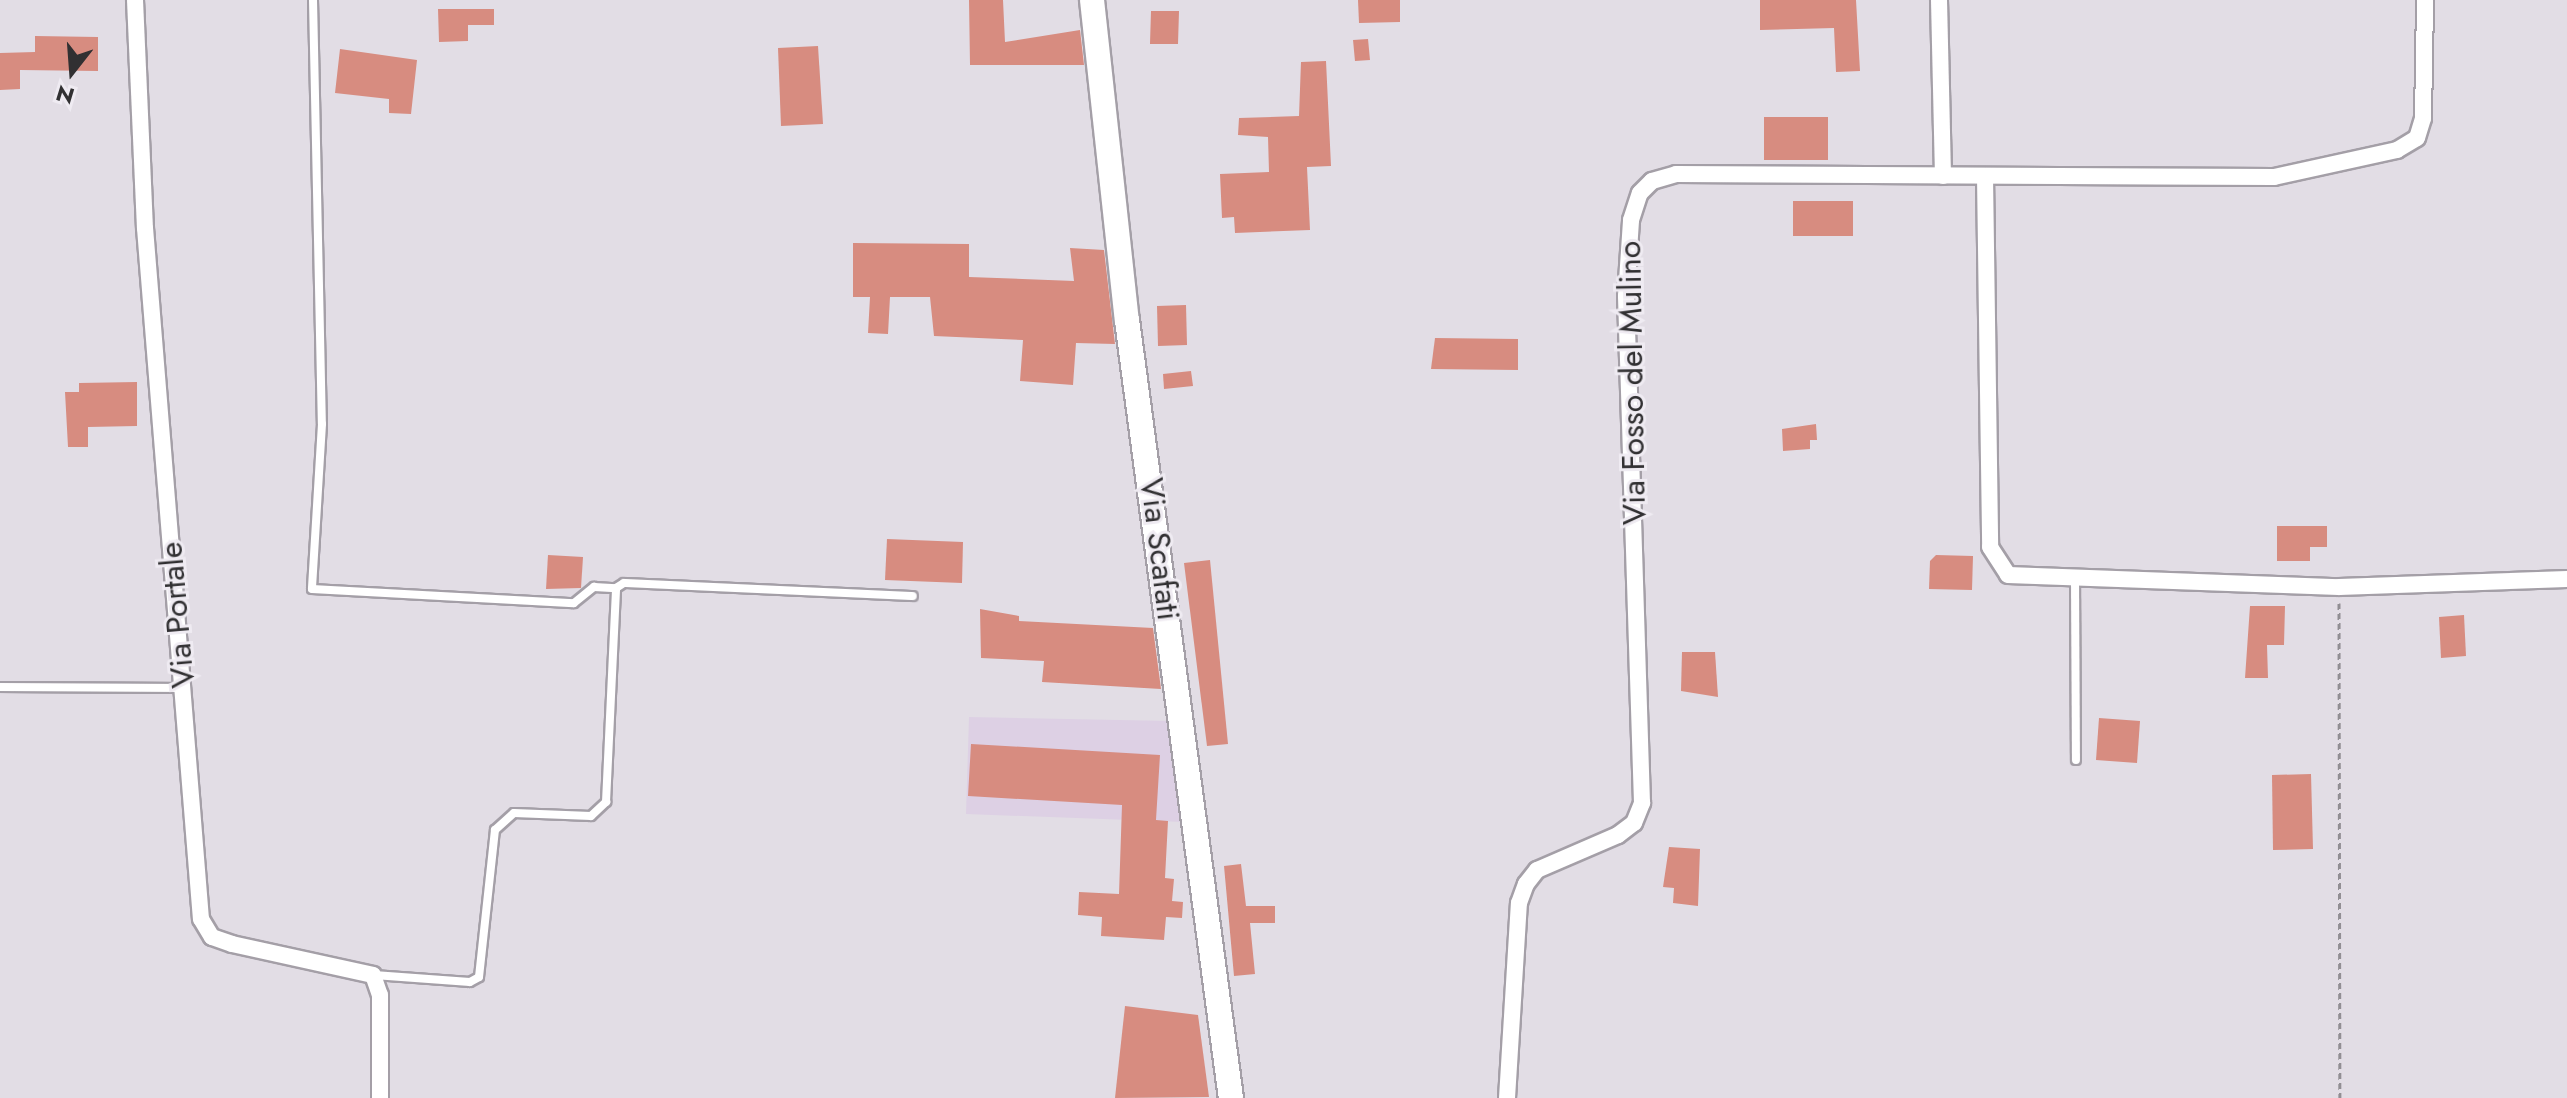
<!DOCTYPE html>
<style>
body{margin:0}
#map{position:relative;width:2567px;height:1098px;overflow:hidden;background:#e2dde5;font-family:Jost,sans-serif}
div>[style]{position:absolute}
.industrial>*{inset:0;background:#ddd0e4}
.building>*{inset:0;background:#d78c80}
.path>*{height:3px;margin-top:-1.5px;transform-origin:0;background:repeating-linear-gradient(90deg,#918e93 0 6px,transparent 0 10px)}
.roads{filter:drop-shadow(2px 0 #a49fa7) drop-shadow(-2px 0 #a49fa7) drop-shadow(0 2px #a49fa7) drop-shadow(0 -2px #a49fa7)}
.lane>*{height:8px;margin:-4px;padding:0 4px;transform-origin:4px;border-radius:4px;background:#fff}
.street>*{height:16px;margin:-8px;padding:0 8px;transform-origin:8px;border-radius:8px;background:#fff}
.secondary>*{height:24px;margin:-12px;padding:0 12px;transform-origin:12px;border-radius:12px;background:#fff}
span{translate:-50% -50%;white-space:nowrap;text-align:center;line-height:1.15;-webkit-text-stroke:6px #efebf2;paint-order:stroke}
.street-label{font-size:32px;color:#313032}
.north{position:absolute;left:32px;top:32px;width:80px;height:80px;-webkit-text-stroke:6px #efebf2;paint-order:stroke;rotate:197deg;font-size:22px;font-weight:700;line-height:32px;text-align:center;color:#313032}
.north::after{content:'';display:block;margin:auto;width:28px;height:36px;background:#313032;clip-path:polygon(50% 0,100% 100%,50% 72%,0 100%)}
</style>
<div id="map">
<div class="industrial">
<i style="clip-path:polygon(969px 717px,1170px 721px,1184px 822px,966px 814px)"></i>
</div>
<div class="building">
<i style="clip-path:polygon(969px 0,1003px 0,1005px 42px,1080px 30px,1084px 65px,970px 65px)"></i>
<i style="clip-path:polygon(1358px 0,1400px 0,1400px 22px,1359px 23px)"></i>
<i style="clip-path:polygon(1760px 0,1856px 0,1860px 71px,1836px 72px,1834px 28px,1760px 30px)"></i>
<i style="clip-path:polygon(438px 9px,494px 9px,494px 25px,468px 25px,468px 41px,439px 42px)"></i>
<i style="clip-path:polygon(1151px 11px,1179px 11px,1178px 44px,1150px 44px)"></i>
<i style="clip-path:polygon(35px 36px,98px 37px,98px 71px,20px 70px,20px 89px,0 90px,0 53px,35px 52px)"></i>
<i style="clip-path:polygon(1368px 39px,1370px 60px,1355px 61px,1353px 40px)"></i>
<i style="clip-path:polygon(818px 46px,823px 124px,781px 126px,778px 48px)"></i>
<i style="clip-path:polygon(340px 49px,417px 60px,411px 114px,389px 113px,389px 99px,335px 93px)"></i>
<i style="clip-path:polygon(1326px 61px,1331px 166px,1307px 167px,1310px 230px,1235px 233px,1234px 217px,1222px 218px,1220px 174px,1269px 172px,1268px 137px,1238px 135px,1239px 118px,1299px 116px,1301px 62px)"></i>
<i style="clip-path:polygon(1764px 117px,1828px 117px,1828px 160px,1764px 160px)"></i>
<i style="clip-path:polygon(1793px 201px,1853px 201px,1853px 236px,1793px 236px)"></i>
<i style="clip-path:polygon(853px 243px,969px 244px,969px 277px,1074px 281px,1070px 248px,1104px 250px,1115px 344px,1076px 343px,1073px 385px,1020px 381px,1023px 340px,934px 336px,930px 297px,890px 297px,888px 334px,868px 333px,870px 297px,853px 297px)"></i>
<i style="clip-path:polygon(1186px 305px,1187px 345px,1158px 346px,1157px 306px)"></i>
<i style="clip-path:polygon(1435px 338px,1518px 339px,1518px 370px,1431px 369px)"></i>
<i style="clip-path:polygon(1191px 371px,1193px 386px,1164px 389px,1163px 374px)"></i>
<i style="clip-path:polygon(137px 382px,137px 426px,88px 427px,88px 447px,68px 447px,65px 392px,79px 392px,79px 383px)"></i>
<i style="clip-path:polygon(1816px 424px,1817px 440px,1810px 440px,1810px 449px,1783px 451px,1782px 429px)"></i>
<i style="clip-path:polygon(2277px 526px,2327px 526px,2327px 547px,2310px 547px,2310px 561px,2277px 561px)"></i>
<i style="clip-path:polygon(887px 539px,963px 542px,962px 583px,885px 580px)"></i>
<i style="clip-path:polygon(548px 555px,583px 557px,581px 588px,546px 589px)"></i>
<i style="clip-path:polygon(1936px 555px,1973px 556px,1972px 590px,1929px 589px,1930px 561px)"></i>
<i style="clip-path:polygon(1210px 560px,1228px 744px,1207px 746px,1184px 563px)"></i>
<i style="clip-path:polygon(2250px 606px,2285px 606px,2284px 645px,2267px 645px,2268px 678px,2245px 678px)"></i>
<i style="clip-path:polygon(980px 609px,1019px 616px,1019px 621px,1153px 628px,1161px 689px,1042px 682px,1044px 661px,981px 658px)"></i>
<i style="clip-path:polygon(2464px 615px,2466px 656px,2441px 658px,2439px 617px)"></i>
<i style="clip-path:polygon(1682px 652px,1715px 652px,1718px 697px,1681px 691px)"></i>
<i style="clip-path:polygon(2099px 718px,2140px 721px,2137px 763px,2096px 760px)"></i>
<i style="clip-path:polygon(971px 744px,1160px 755px,1156px 820px,1168px 821px,1165px 878px,1174px 879px,1172px 901px,1183px 902px,1182px 918px,1166px 917px,1164px 940px,1101px 936px,1102px 917px,1078px 915px,1079px 892px,1119px 894px,1122px 805px,968px 796px)"></i>
<i style="clip-path:polygon(2311px 774px,2313px 849px,2273px 850px,2272px 775px)"></i>
<i style="clip-path:polygon(1669px 847px,1700px 849px,1698px 906px,1673px 903px,1674px 888px,1663px 887px)"></i>
<i style="clip-path:polygon(1241px 864px,1246px 906px,1275px 906px,1275px 923px,1250px 923px,1255px 974px,1234px 976px,1224px 866px)"></i>
<i style="clip-path:polygon(1125px 1006px,1198px 1015px,1209px 1097px,1115px 1098px)"></i>
</div>
<div class="path">
<i style="left:2339px;top:603px;width:495px;rotate:89.9deg"></i>
</div>
<div class="roads">
<div class="lane">
<i style="left:313px;top:0;width:424px;rotate:88.8deg"></i>
<i style="left:322px;top:424px;width:165px;rotate:93.5deg"></i>
<i style="left:312px;top:589px;width:262px;rotate:3.1deg"></i>
<i style="left:574px;top:603px;width:26px;rotate:-39deg"></i>
<i style="left:594px;top:587px;width:22px;rotate:3deg"></i>
<i style="left:2075px;top:580px;width:180px;rotate:89.7deg"></i>
<i style="left:0;top:687px;width:183px;rotate:0.3deg"></i>
<i style="left:374px;top:975px;width:96px;rotate:4.2deg"></i>
<i style="left:470px;top:982px;width:10px;rotate:-29deg"></i>
<i style="left:479px;top:977px;width:148px;rotate:-83.8deg"></i>
<i style="left:495px;top:830px;width:25px;rotate:-42deg"></i>
<i style="left:514px;top:813px;width:77px;rotate:2.2deg"></i>
<i style="left:591px;top:816px;width:21px;rotate:-43deg"></i>
<i style="left:606px;top:802px;width:214px;rotate:-87.3deg"></i>
<i style="left:616px;top:588px;width:9px;rotate:-32deg"></i>
<i style="left:624px;top:583px;width:289px;rotate:2.6deg"></i>
</div>
<div class="street">
<i style="left:135px;top:0;width:228px;rotate:87.5deg"></i>
<i style="left:145px;top:228px;width:693px;rotate:85.37deg"></i>
<i style="left:201px;top:919px;width:21px;rotate:59deg"></i>
<i style="left:212px;top:937px;width:21px;rotate:19deg"></i>
<i style="left:232px;top:944px;width:144px;rotate:12.4deg"></i>
<i style="left:373px;top:975px;width:21px;rotate:71deg"></i>
<i style="left:380px;top:995px;width:103px;rotate:90deg"></i>
<i style="left:1939px;top:0;width:176px;rotate:88.7deg"></i>
<i style="left:1985px;top:176px;width:371px;rotate:89.2deg"></i>
<i style="left:1990px;top:547px;width:33px;rotate:57deg"></i>
<i style="left:2008px;top:575px;width:331px;rotate:2.1deg"></i>
<i style="left:2339px;top:587px;width:228px;rotate:-2deg"></i>
<i style="left:1507px;top:1098px;width:195px;rotate:-86.5deg"></i>
<i style="left:1519px;top:903px;width:20px;rotate:-70deg"></i>
<i style="left:1526px;top:884px;width:18px;rotate:-52deg"></i>
<i style="left:1537px;top:870px;width:88px;rotate:-23.4deg"></i>
<i style="left:1618px;top:835px;width:20px;rotate:-37deg"></i>
<i style="left:1634px;top:823px;width:22px;rotate:-68deg"></i>
<i style="left:1642px;top:803px;width:507px;rotate:-91.81deg"></i>
<i style="left:1626px;top:296px;width:76px;rotate:-86.2deg"></i>
<i style="left:1631px;top:220px;width:28px;rotate:-72deg"></i>
<i style="left:1640px;top:193px;width:17px;rotate:-45deg"></i>
<i style="left:1652px;top:181px;width:25px;rotate:-16deg"></i>
<i style="left:1676px;top:174px;width:598px;rotate:0.29deg"></i>
<i style="left:2274px;top:177px;width:126px;rotate:-12.4deg"></i>
<i style="left:2397px;top:150px;width:23px;rotate:-31deg"></i>
<i style="left:2417px;top:138px;width:21px;rotate:-73deg"></i>
<i style="left:2423px;top:118px;width:118px;rotate:-89deg"></i>
</div>
<div class="secondary">
<i style="left:1092px;top:0;width:322px;rotate:83.8deg"></i>
<i style="left:1127px;top:320px;width:785px;rotate:82.39deg"></i>
</div>
</div>
<div class="street-label">
<span style="left:1632px;top:383px;rotate:-91deg">Via Fosso del Mulino</span>
<span style="left:1160px;top:549px;rotate:83deg">Via Scafati</span>
<span style="left:177px;top:615px;rotate:-95deg">Via Portale</span>
</div>
<div class="north">N</div>
</div>
